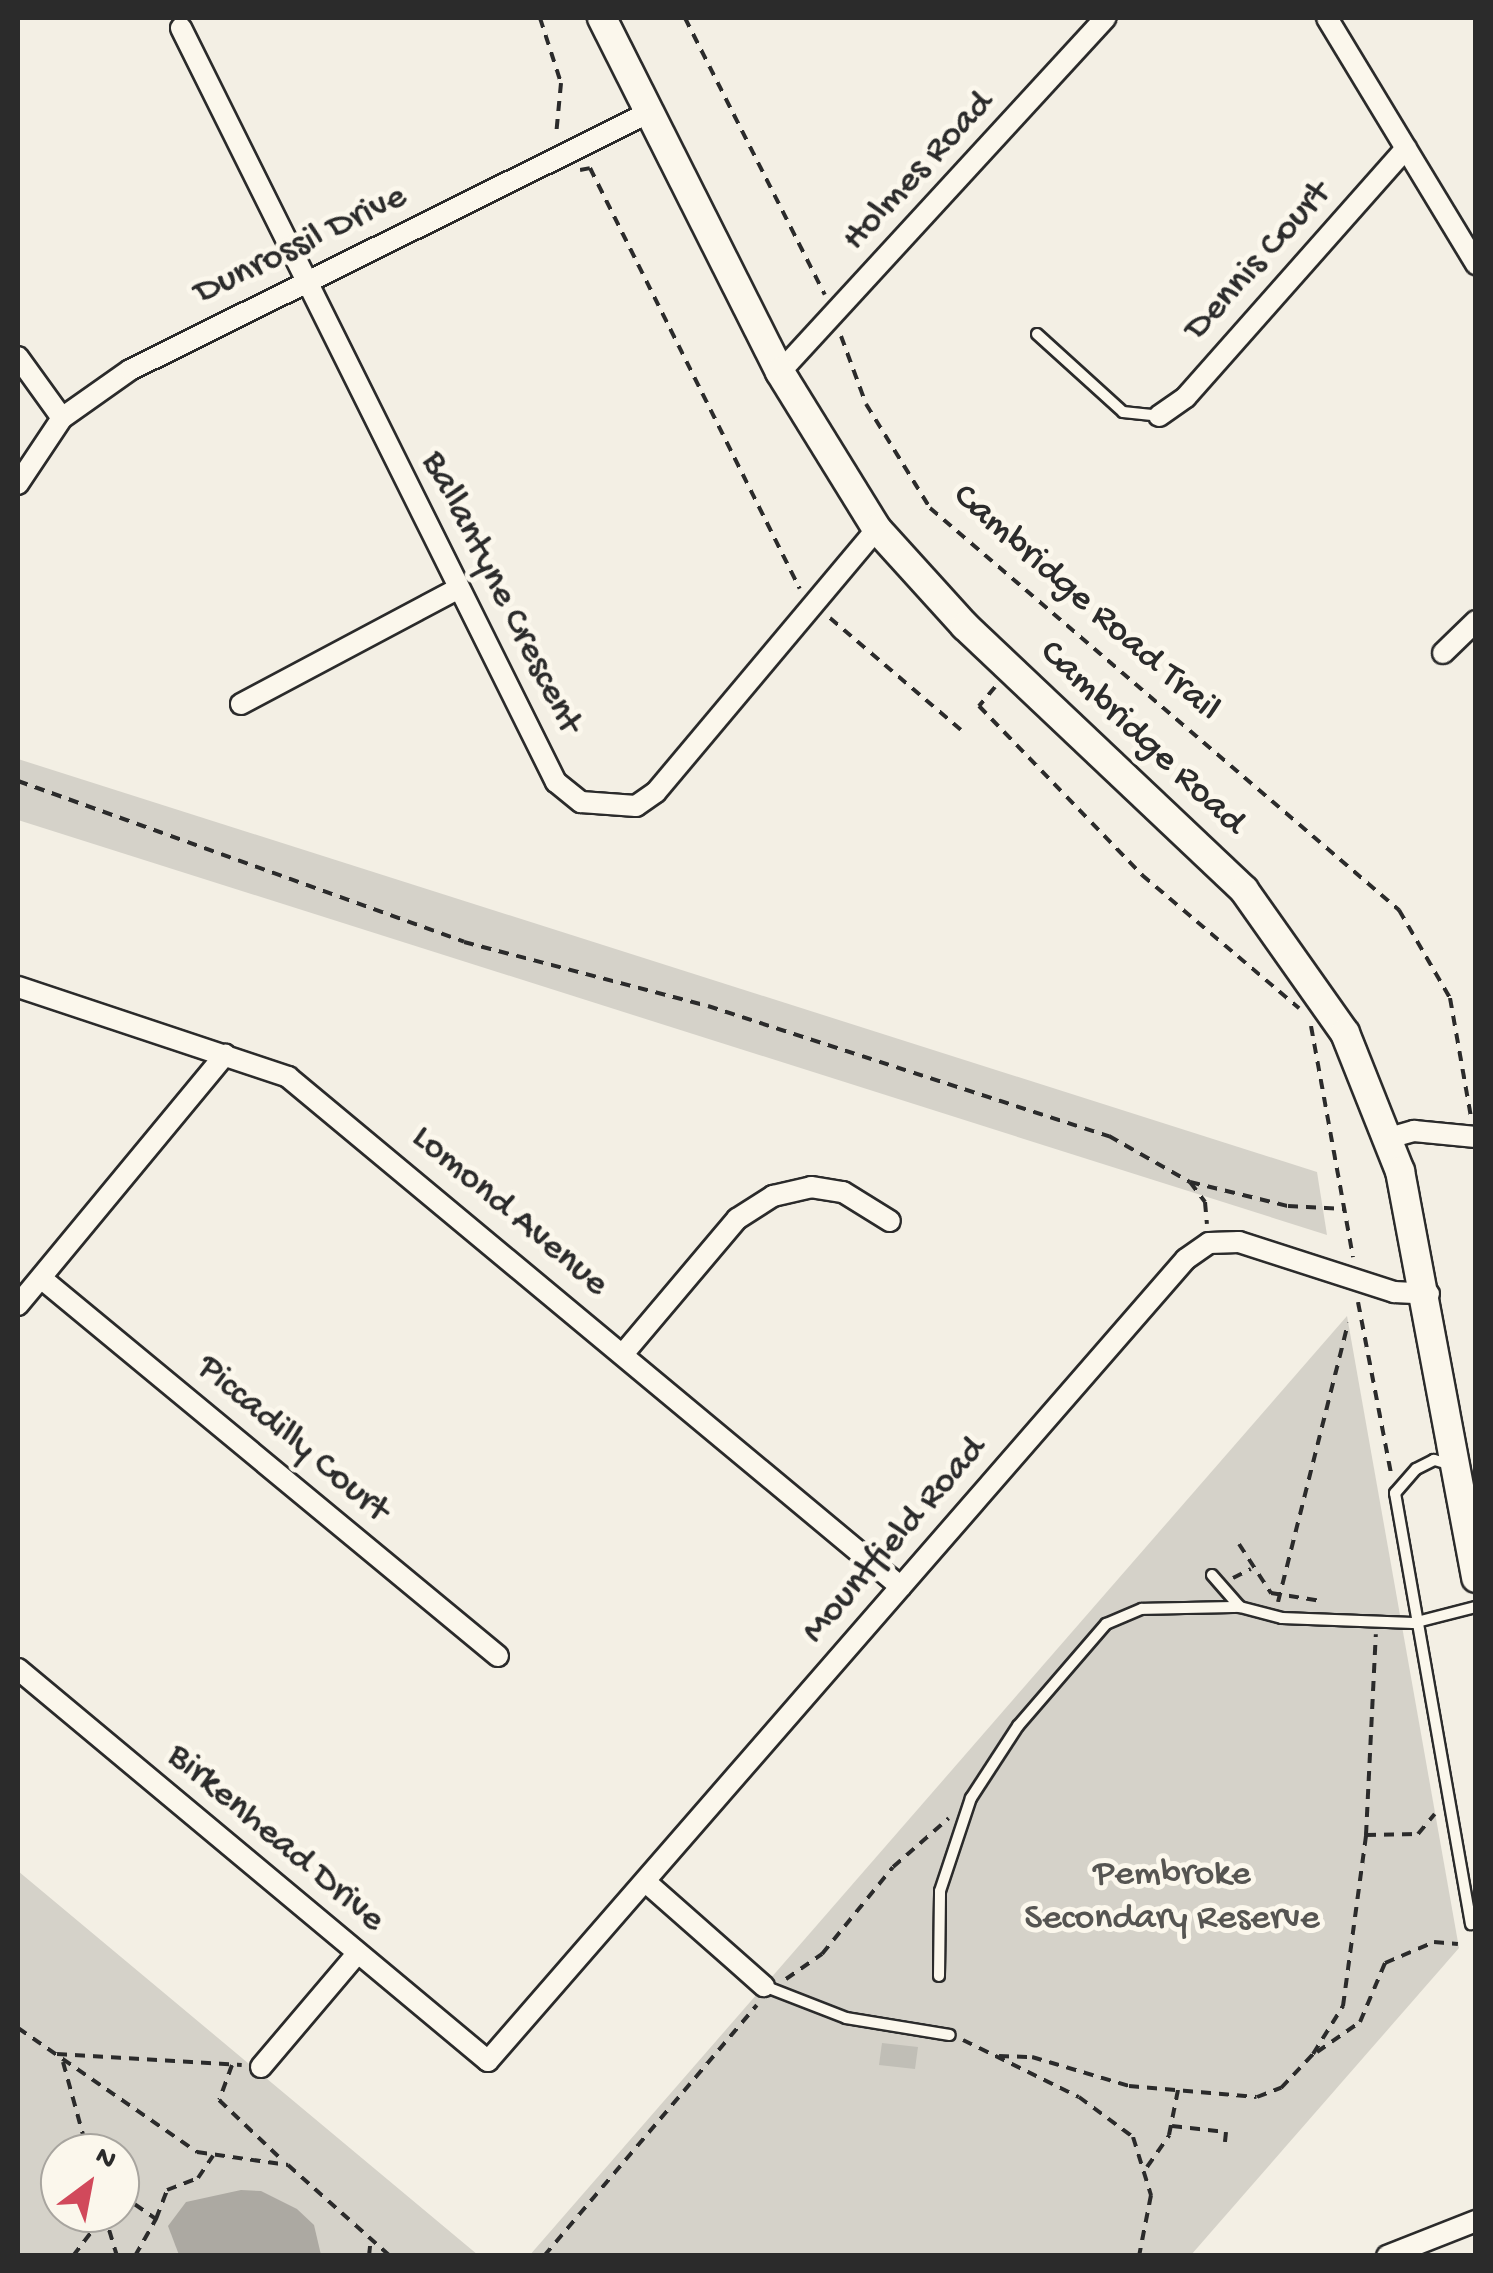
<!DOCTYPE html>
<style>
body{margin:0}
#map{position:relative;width:1493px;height:2273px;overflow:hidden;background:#f3efe4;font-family:"Gochi Hand",sans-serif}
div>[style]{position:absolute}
.green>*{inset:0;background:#d5d2c9}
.water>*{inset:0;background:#aca9a2}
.building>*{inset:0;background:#c0beb6}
.path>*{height:4px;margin-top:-2px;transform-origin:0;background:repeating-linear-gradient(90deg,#2b2b2b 0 10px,transparent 0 18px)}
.roads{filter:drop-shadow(2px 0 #2b2b2b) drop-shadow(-2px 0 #2b2b2b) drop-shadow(0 2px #2b2b2b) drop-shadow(0 -2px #2b2b2b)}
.service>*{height:10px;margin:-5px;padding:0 5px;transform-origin:5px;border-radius:5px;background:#fbf7ec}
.minor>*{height:20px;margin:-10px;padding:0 10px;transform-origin:10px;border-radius:10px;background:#fbf7ec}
.secondary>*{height:28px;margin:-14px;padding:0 14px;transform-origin:14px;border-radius:14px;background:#fbf7ec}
span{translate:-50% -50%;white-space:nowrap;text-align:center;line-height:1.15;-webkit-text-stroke:10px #fbf7ec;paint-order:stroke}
.street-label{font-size:38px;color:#2b2b2b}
.park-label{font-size:38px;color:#565552}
.frame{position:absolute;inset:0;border:20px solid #2b2b2b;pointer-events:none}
.north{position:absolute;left:40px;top:2133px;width:100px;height:100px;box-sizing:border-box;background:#fbf7ec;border:2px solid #a8a59f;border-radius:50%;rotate:32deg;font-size:28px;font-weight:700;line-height:40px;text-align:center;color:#2b2b2b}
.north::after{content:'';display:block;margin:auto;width:35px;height:45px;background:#d1495b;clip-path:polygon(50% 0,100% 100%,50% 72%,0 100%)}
</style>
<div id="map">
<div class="green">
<i style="clip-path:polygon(18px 759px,1317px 1172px,1327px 1235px,18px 820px)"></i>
<i style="clip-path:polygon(1347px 1316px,1459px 1948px,1191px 2255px,529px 2256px)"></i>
<i style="clip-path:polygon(evenodd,18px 1871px,478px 2255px,18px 2255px,18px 1871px,60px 2153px,120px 2153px,120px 2213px,60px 2213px,60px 2153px)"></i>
</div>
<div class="water">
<i style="clip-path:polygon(241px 2190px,261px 2191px,297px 2209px,314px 2225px,321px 2255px,179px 2255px,168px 2226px,186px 2202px)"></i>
</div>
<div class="building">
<i style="clip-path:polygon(882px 2043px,918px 2047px,915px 2069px,879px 2065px)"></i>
</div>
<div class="path">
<i style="left:540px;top:18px;width:68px;rotate:72.1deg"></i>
<i style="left:561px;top:83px;width:53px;rotate:95.4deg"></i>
<i style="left:685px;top:18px;width:310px;rotate:63.2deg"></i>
<i style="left:580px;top:170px;width:10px;rotate:-11deg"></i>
<i style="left:590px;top:168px;width:470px;rotate:63.5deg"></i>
<i style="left:841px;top:336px;width:72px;rotate:69.8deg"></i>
<i style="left:866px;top:404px;width:122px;rotate:58.4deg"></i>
<i style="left:930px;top:508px;width:618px;rotate:40.6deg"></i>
<i style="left:1399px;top:910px;width:102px;rotate:59.9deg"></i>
<i style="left:1450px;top:998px;width:121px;rotate:80deg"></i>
<i style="left:830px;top:618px;width:172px;rotate:40.5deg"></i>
<i style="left:995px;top:687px;width:25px;rotate:130deg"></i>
<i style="left:979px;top:706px;width:235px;rotate:46deg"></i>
<i style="left:1142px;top:875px;width:206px;rotate:40.3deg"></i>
<i style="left:18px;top:781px;width:474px;rotate:19.8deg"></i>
<i style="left:464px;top:942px;width:252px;rotate:14.7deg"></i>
<i style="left:708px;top:1006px;width:422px;rotate:18deg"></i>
<i style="left:1109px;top:1136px;width:93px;rotate:29.6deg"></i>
<i style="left:1190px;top:1182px;width:25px;rotate:53deg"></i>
<i style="left:1205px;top:1202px;width:22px;rotate:85deg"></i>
<i style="left:1311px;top:1026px;width:235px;rotate:79.7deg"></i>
<i style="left:1190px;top:1182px;width:101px;rotate:13.8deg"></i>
<i style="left:1288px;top:1206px;width:57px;rotate:3deg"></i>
<i style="left:1358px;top:1302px;width:175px;rotate:79.1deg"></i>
<i style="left:1239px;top:1544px;width:59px;rotate:56.9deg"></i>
<i style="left:1271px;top:1593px;width:51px;rotate:9.1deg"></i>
<i style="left:1233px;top:1578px;width:20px;rotate:-27deg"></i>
<i style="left:1278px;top:1602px;width:288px;rotate:-75.9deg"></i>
<i style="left:1366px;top:1835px;width:52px;rotate:-1.1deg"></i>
<i style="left:1418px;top:1834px;width:26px;rotate:-50deg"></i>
<i style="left:786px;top:1979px;width:44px;rotate:-34.8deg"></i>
<i style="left:822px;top:1954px;width:112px;rotate:-50.8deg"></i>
<i style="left:893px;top:1867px;width:74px;rotate:-41.2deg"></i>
<i style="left:18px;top:2028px;width:218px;rotate:34.7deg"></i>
<i style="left:197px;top:2152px;width:92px;rotate:8.1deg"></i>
<i style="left:288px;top:2165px;width:137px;rotate:41.7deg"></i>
<i style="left:963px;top:2040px;width:129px;rotate:26.2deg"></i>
<i style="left:1079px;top:2097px;width:67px;rotate:36.5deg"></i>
<i style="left:1133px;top:2137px;width:61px;rotate:72.8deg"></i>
<i style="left:1151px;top:2195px;width:62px;rotate:101.1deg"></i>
<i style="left:1317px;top:2052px;width:52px;rotate:-34.9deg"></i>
<i style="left:1360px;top:2022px;width:64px;rotate:-67deg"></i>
<i style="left:1385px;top:1963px;width:53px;rotate:-23.2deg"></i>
<i style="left:1434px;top:1942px;width:24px;rotate:5deg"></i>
<i style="left:57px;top:2054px;width:185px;rotate:3.4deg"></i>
<i style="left:999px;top:2056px;width:33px;rotate:2deg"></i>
<i style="left:1032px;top:2057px;width:101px;rotate:16.6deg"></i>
<i style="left:1129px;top:2086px;width:128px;rotate:4.9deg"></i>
<i style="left:1257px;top:2097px;width:26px;rotate:-21deg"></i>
<i style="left:1281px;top:2088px;width:47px;rotate:-46.7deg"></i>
<i style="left:1313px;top:2054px;width:57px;rotate:-58deg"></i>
<i style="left:1343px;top:2006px;width:173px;rotate:-82.3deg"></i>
<i style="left:1366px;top:1835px;width:201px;rotate:-87.2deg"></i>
<i style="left:63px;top:2062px;width:94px;rotate:74.6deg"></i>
<i style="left:232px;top:2065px;width:37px;rotate:110deg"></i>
<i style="left:219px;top:2100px;width:90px;rotate:43.6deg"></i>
<i style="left:1172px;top:2126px;width:54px;rotate:6.3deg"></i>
<i style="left:1226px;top:2132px;width:10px;rotate:96deg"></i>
<i style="left:1147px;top:2167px;width:39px;rotate:-55deg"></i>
<i style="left:1169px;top:2135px;width:46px;rotate:-78.7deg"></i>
<i style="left:120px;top:2194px;width:44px;rotate:34.8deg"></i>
<i style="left:156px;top:2219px;width:31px;rotate:-69deg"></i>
<i style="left:167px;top:2190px;width:33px;rotate:-21deg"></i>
<i style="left:198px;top:2178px;width:27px;rotate:-56deg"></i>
<i style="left:104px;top:2213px;width:45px;rotate:73.2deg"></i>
<i style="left:73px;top:2256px;width:53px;rotate:-52.7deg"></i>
<i style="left:135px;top:2256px;width:43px;rotate:-60.4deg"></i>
<i style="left:369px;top:2256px;width:18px;rotate:-84deg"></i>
<i style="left:544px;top:2256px;width:329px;rotate:-49.7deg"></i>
</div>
<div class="roads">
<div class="service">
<i style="left:1037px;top:334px;width:116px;rotate:42.2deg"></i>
<i style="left:1123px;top:412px;width:36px;rotate:6deg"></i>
<i style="left:1452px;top:1465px;width:19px;rotate:-164deg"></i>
<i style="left:1434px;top:1460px;width:20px;rotate:153deg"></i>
<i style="left:1416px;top:1469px;width:32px;rotate:131deg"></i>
<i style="left:1395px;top:1493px;width:438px;rotate:80deg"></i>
<i style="left:1212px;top:1575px;width:43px;rotate:48.8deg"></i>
<i style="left:1240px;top:1607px;width:43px;rotate:14.7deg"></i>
<i style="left:1282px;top:1618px;width:131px;rotate:2.2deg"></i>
<i style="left:1413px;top:1623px;width:65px;rotate:-14.3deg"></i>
<i style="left:939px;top:1976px;width:85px;rotate:-89.3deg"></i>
<i style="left:940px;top:1891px;width:98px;rotate:-71.6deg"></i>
<i style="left:971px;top:1798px;width:86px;rotate:-56.9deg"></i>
<i style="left:1018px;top:1726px;width:135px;rotate:-49.2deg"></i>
<i style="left:1106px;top:1624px;width:39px;rotate:-23deg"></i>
<i style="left:1142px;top:1609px;width:98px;rotate:-1.2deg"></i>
<i style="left:764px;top:1986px;width:88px;rotate:21.3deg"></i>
<i style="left:846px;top:2018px;width:105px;rotate:9.3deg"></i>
</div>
<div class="minor">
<i style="left:1327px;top:18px;width:288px;rotate:58.8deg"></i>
<i style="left:181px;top:28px;width:842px;rotate:63.56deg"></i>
<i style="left:556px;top:782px;width:32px;rotate:39deg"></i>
<i style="left:581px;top:802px;width:55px;rotate:4.2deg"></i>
<i style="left:636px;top:806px;width:24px;rotate:-35deg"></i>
<i style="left:656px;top:792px;width:344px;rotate:-50deg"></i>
<i style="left:18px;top:357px;width:75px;rotate:54.2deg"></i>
<i style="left:780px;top:372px;width:481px;rotate:-47.4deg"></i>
<i style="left:1159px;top:416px;width:33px;rotate:-35deg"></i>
<i style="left:1186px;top:397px;width:332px;rotate:-48.5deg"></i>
<i style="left:18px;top:484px;width:79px;rotate:-56.3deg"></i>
<i style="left:62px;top:418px;width:83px;rotate:-35.2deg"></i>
<i style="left:130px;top:370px;width:580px;rotate:-26.39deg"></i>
<i style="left:1443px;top:653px;width:46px;rotate:-44.1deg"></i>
<i style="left:241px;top:704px;width:245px;rotate:-28deg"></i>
<i style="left:18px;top:987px;width:285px;rotate:18.4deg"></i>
<i style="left:288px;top:1077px;width:797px;rotate:39.76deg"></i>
<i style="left:1389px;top:1138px;width:26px;rotate:-16deg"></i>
<i style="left:1414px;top:1131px;width:62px;rotate:5.5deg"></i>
<i style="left:41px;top:1278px;width:593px;rotate:39.6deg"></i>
<i style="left:18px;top:1305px;width:325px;rotate:-50.4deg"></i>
<i style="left:623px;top:1354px;width:177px;rotate:-49.8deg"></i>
<i style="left:737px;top:1219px;width:43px;rotate:-32.6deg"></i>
<i style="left:773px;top:1196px;width:39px;rotate:-13deg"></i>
<i style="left:811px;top:1187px;width:32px;rotate:9deg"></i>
<i style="left:843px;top:1192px;width:55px;rotate:31.7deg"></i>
<i style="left:18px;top:1669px;width:612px;rotate:39.83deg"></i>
<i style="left:488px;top:2061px;width:1063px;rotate:-48.97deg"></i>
<i style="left:1186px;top:1259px;width:28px;rotate:-35deg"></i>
<i style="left:1209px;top:1243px;width:30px;rotate:-2deg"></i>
<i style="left:1239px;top:1242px;width:163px;rotate:17.9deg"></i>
<i style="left:1394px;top:1292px;width:35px;rotate:3deg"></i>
<i style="left:647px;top:1883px;width:156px;rotate:41.4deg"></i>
<i style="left:261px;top:2067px;width:148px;rotate:-49.7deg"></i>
<i style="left:1387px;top:2256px;width:96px;rotate:-21.5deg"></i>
</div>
<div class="secondary">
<i style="left:602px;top:18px;width:396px;rotate:63.3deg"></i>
<i style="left:780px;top:372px;width:185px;rotate:58.3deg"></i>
<i style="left:877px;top:529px;width:131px;rotate:47.8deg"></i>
<i style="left:965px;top:626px;width:384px;rotate:43.4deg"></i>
<i style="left:1244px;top:890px;width:175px;rotate:54.8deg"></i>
<i style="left:1345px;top:1033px;width:149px;rotate:68.3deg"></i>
<i style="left:1400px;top:1171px;width:414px;rotate:79.4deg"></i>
</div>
</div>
<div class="street-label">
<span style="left:919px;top:172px;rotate:-47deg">Holmes Road</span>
<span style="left:301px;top:246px;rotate:-26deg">Dunrossil Drive</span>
<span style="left:1259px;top:262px;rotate:-48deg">Dennis Court</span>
<span style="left:500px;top:593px;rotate:63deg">Ballantyne Crescent</span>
<span style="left:1085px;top:604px;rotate:41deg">Cambridge Road Trail</span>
<span style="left:1141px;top:739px;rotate:43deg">Cambridge Road</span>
<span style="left:509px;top:1212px;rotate:40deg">Lomond Avenue</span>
<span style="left:292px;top:1440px;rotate:40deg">Piccadilly Court</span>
<span style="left:895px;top:1541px;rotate:-49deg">Mountfield Road</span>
<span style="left:275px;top:1839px;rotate:40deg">Birkenhead Drive</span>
</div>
<div class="park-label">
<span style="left:1172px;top:1898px">Pembroke<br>Secondary Reserve</span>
</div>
<div class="frame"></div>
<div class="north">N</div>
</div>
